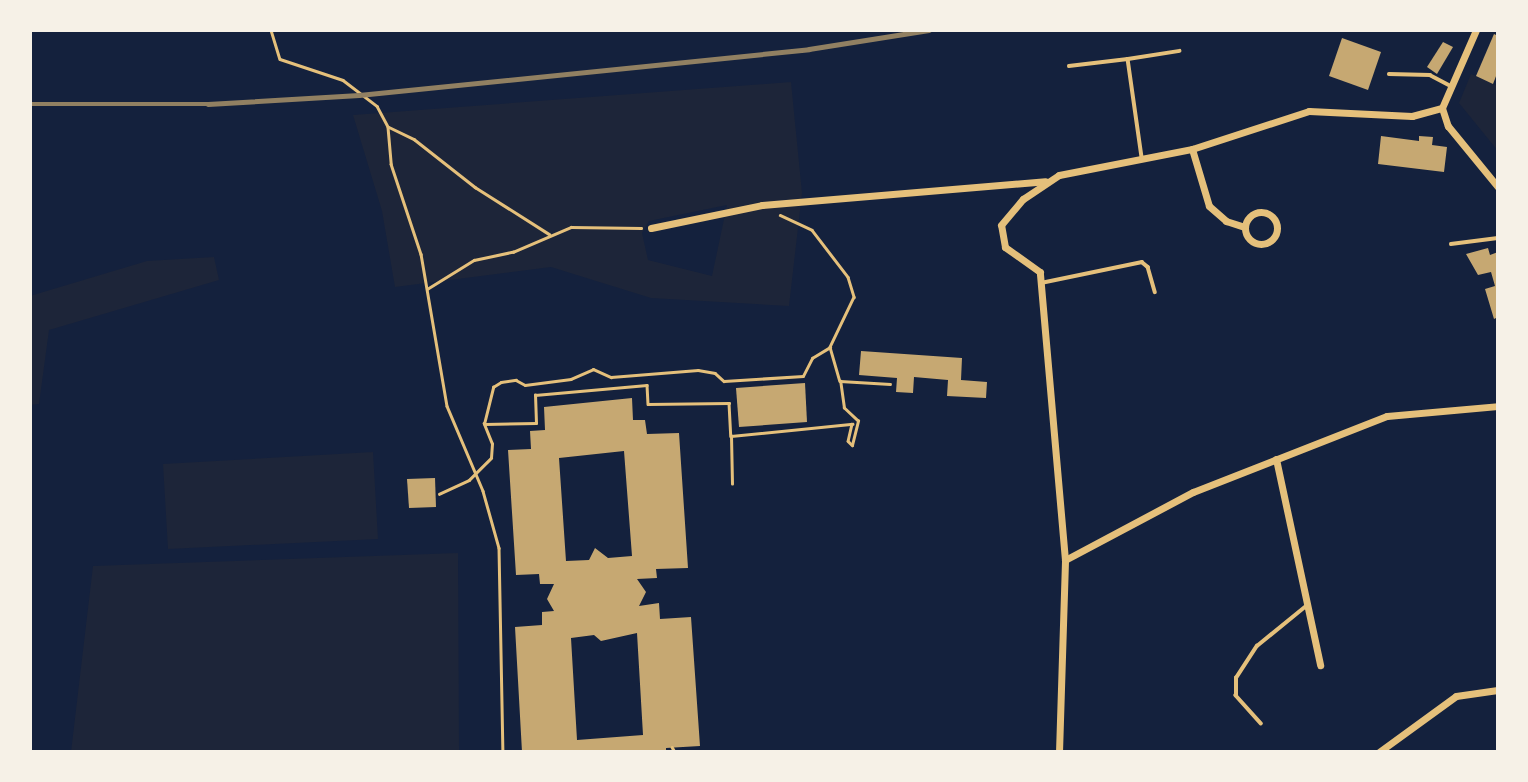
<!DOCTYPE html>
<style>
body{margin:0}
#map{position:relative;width:1528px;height:782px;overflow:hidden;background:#14213d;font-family:Quicksand,sans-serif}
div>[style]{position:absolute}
.green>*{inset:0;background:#1d2539}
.building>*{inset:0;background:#c6a872}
.path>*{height:2.5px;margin:-1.25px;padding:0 1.25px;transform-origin:1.25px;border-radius:1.25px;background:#e5c07b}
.service>*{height:3.5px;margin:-1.75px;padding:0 1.75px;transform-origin:1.75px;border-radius:1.75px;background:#e5c07b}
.minor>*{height:7px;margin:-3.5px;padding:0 3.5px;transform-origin:3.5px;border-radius:3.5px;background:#e5c07b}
.minor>.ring{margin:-3.5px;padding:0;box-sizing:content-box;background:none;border:7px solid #e5c07b;border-radius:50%}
.rail>*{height:4.5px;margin:-2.25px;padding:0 2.25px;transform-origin:2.25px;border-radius:2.25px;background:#918062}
span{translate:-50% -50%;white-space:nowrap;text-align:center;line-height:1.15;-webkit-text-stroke:6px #f6f1e7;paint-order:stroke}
.frame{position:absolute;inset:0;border:32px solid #f6f1e7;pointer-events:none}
</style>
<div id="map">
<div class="green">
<i style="clip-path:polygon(1471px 74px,1498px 86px,1498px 151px,1459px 103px)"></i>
<i style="clip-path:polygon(evenodd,791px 82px,802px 193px,789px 306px,651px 298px,551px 267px,395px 287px,382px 211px,353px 115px,791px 82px,727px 205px,712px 276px,648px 260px,642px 233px,649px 221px,727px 205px)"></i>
<i style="clip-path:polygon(214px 257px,219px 280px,49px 330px,39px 404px,30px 405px,30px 296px,147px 261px)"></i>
<i style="clip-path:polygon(373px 452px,378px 539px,168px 549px,163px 464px)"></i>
<i style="clip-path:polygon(458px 553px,459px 752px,71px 752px,93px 566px)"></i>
</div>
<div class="building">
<i style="clip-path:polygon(1494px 34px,1498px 36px,1498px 71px,1493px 84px,1476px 76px)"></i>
<i style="clip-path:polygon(1342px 38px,1381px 52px,1368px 90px,1329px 76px)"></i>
<i style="clip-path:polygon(1443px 42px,1453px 47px,1437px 74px,1427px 67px)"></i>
<i style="clip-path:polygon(1381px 136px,1419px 141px,1419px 136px,1433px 137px,1432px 145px,1447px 147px,1444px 172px,1378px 164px)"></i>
<i style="clip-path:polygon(1488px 248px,1490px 255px,1498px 252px,1498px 317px,1494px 319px,1485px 289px,1495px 286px,1491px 272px,1478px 275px,1466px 254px)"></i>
<i style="clip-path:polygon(861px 351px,962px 358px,961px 380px,987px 382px,986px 398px,947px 396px,948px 380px,914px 377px,913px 393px,896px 392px,897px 378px,859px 375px)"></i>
<i style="clip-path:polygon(805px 383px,807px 422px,739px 427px,736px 388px)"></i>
<i style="clip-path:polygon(evenodd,632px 398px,633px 420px,645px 420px,647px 434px,679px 433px,688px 568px,656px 569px,657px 578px,637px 579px,646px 592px,639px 606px,659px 603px,660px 619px,691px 617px,700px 746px,666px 748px,666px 752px,522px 752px,515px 627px,542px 625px,542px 612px,554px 611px,547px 599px,554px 584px,540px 584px,539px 574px,516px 575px,508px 450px,531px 449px,530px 431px,545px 430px,544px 407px,632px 398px,624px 451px,632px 556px,608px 558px,595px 548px,589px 560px,566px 561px,559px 458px,624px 451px,632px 398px,637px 633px,643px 735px,577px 740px,571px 638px,594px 635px,601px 641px,637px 633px)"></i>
<i style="clip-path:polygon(435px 478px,436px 507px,409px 508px,407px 479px)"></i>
</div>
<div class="path">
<i style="left:271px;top:30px;width:30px;rotate:73deg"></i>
<i style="left:280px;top:59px;width:66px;rotate:18.4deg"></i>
<i style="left:343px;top:80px;width:43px;rotate:37.4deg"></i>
<i style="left:377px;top:106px;width:24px;rotate:62deg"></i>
<i style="left:388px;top:127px;width:37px;rotate:85deg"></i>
<i style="left:391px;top:164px;width:95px;rotate:71.6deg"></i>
<i style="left:421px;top:254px;width:154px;rotate:80.3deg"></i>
<i style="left:447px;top:406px;width:92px;rotate:67deg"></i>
<i style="left:483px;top:491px;width:59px;rotate:74.3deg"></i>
<i style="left:499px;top:548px;width:204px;rotate:88.9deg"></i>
<i style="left:389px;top:127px;width:28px;rotate:26deg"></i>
<i style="left:414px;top:139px;width:78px;rotate:38.2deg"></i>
<i style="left:475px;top:187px;width:88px;rotate:32.4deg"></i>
<i style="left:780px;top:215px;width:35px;rotate:25deg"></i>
<i style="left:812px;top:230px;width:59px;rotate:52.5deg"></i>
<i style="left:848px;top:277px;width:21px;rotate:73deg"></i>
<i style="left:854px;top:297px;width:55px;rotate:115.6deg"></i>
<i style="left:830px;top:347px;width:35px;rotate:74deg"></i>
<i style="left:427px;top:289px;width:55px;rotate:-31.7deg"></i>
<i style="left:474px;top:260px;width:40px;rotate:-12deg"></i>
<i style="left:513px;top:252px;width:63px;rotate:-23.3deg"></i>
<i style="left:571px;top:227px;width:70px;rotate:0.8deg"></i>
<i style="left:485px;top:424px;width:51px;rotate:-1.1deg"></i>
<i style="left:536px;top:423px;width:28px;rotate:-92deg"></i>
<i style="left:535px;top:395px;width:112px;rotate:-5.1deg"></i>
<i style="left:647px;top:385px;width:19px;rotate:87deg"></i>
<i style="left:648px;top:404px;width:81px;rotate:-0.7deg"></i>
<i style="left:729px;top:403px;width:33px;rotate:87deg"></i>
<i style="left:732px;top:484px;width:48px;rotate:-91.2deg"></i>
<i style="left:731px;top:436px;width:122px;rotate:-5.7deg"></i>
<i style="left:852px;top:424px;width:17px;rotate:103deg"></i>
<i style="left:848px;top:441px;width:6px;rotate:45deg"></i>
<i style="left:852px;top:445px;width:25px;rotate:-76deg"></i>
<i style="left:858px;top:421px;width:19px;rotate:-137deg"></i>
<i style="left:844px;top:408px;width:27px;rotate:-98deg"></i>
<i style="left:840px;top:381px;width:50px;rotate:3.4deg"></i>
<i style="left:439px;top:494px;width:33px;rotate:-25deg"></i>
<i style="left:469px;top:480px;width:31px;rotate:-45deg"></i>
<i style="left:491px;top:458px;width:14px;rotate:-86deg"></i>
<i style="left:492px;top:444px;width:22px;rotate:-112deg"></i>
<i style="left:484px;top:424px;width:38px;rotate:-76deg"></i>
<i style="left:493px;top:387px;width:9px;rotate:-32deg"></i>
<i style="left:501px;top:382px;width:15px;rotate:-8deg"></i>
<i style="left:516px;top:380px;width:10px;rotate:29deg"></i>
<i style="left:525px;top:385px;width:46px;rotate:-7.4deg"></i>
<i style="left:571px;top:379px;width:24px;rotate:-24deg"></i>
<i style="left:593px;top:369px;width:20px;rotate:24deg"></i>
<i style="left:611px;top:377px;width:87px;rotate:-4.6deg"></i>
<i style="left:698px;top:370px;width:17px;rotate:10deg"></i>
<i style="left:715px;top:373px;width:12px;rotate:42deg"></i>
<i style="left:724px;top:381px;width:79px;rotate:-3.6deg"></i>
<i style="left:803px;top:376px;width:20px;rotate:-63deg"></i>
<i style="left:812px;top:358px;width:21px;rotate:-31deg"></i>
<i style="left:672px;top:747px;width:6px;rotate:59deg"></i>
</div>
<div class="service">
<i style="left:1128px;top:59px;width:52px;rotate:-8.9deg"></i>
<i style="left:1069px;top:66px;width:59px;rotate:-6.8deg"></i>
<i style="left:1128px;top:59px;width:99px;rotate:81.9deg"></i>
<i style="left:1389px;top:74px;width:41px;rotate:1.4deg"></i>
<i style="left:1430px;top:75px;width:21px;rotate:28deg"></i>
<i style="left:1451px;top:244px;width:47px;rotate:-7.3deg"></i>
<i style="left:1041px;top:283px;width:103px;rotate:-11.7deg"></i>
<i style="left:1142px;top:262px;width:8px;rotate:40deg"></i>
<i style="left:1148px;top:267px;width:26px;rotate:74deg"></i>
<i style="left:1261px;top:724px;width:38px;rotate:-132deg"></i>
<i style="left:1236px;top:696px;width:18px;rotate:-90deg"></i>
<i style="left:1236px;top:678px;width:38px;rotate:-57deg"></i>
<i style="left:1257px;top:646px;width:62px;rotate:-39.1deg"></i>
</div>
<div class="minor">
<i style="left:1476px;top:30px;width:85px;rotate:113.6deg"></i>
<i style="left:1442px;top:108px;width:19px;rotate:72deg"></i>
<i style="left:1448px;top:126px;width:79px;rotate:50.7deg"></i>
<i style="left:1192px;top:149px;width:59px;rotate:73.4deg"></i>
<i style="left:1209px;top:206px;width:23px;rotate:41deg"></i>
<i style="left:1226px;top:221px;width:20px;rotate:18deg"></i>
<i class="ring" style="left:1245px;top:212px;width:25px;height:25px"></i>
<i style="left:651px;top:228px;width:113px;rotate:-11.7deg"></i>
<i style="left:762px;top:205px;width:284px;rotate:-4.8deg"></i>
<i style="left:1276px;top:459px;width:211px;rotate:77.9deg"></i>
<i style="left:1065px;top:560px;width:145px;rotate:-28deg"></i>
<i style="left:1193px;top:492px;width:208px;rotate:-21.4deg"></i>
<i style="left:1387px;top:416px;width:111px;rotate:-5.1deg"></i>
<i style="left:1059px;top:752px;width:192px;rotate:-88.2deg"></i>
<i style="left:1065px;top:560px;width:289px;rotate:-95deg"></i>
<i style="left:1040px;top:272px;width:43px;rotate:-144.5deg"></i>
<i style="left:1005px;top:247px;width:22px;rotate:-100deg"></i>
<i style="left:1001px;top:225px;width:34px;rotate:-50deg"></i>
<i style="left:1023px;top:199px;width:43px;rotate:-33.7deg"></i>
<i style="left:1059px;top:175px;width:136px;rotate:-11.1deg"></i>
<i style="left:1192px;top:149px;width:123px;rotate:-18deg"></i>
<i style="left:1309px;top:111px;width:103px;rotate:2.8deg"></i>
<i style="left:1412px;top:116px;width:31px;rotate:-15deg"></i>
<i style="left:1379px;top:752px;width:95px;rotate:-36deg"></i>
<i style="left:1456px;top:696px;width:42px;rotate:-8.1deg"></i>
</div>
<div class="rail">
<i style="left:30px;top:104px;width:178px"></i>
<i style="left:208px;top:104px;width:151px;rotate:-3.4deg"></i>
<i style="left:359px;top:95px;width:452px;rotate:-5.8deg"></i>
<i style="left:809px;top:49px;width:121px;rotate:-9deg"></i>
</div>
<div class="frame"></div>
</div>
